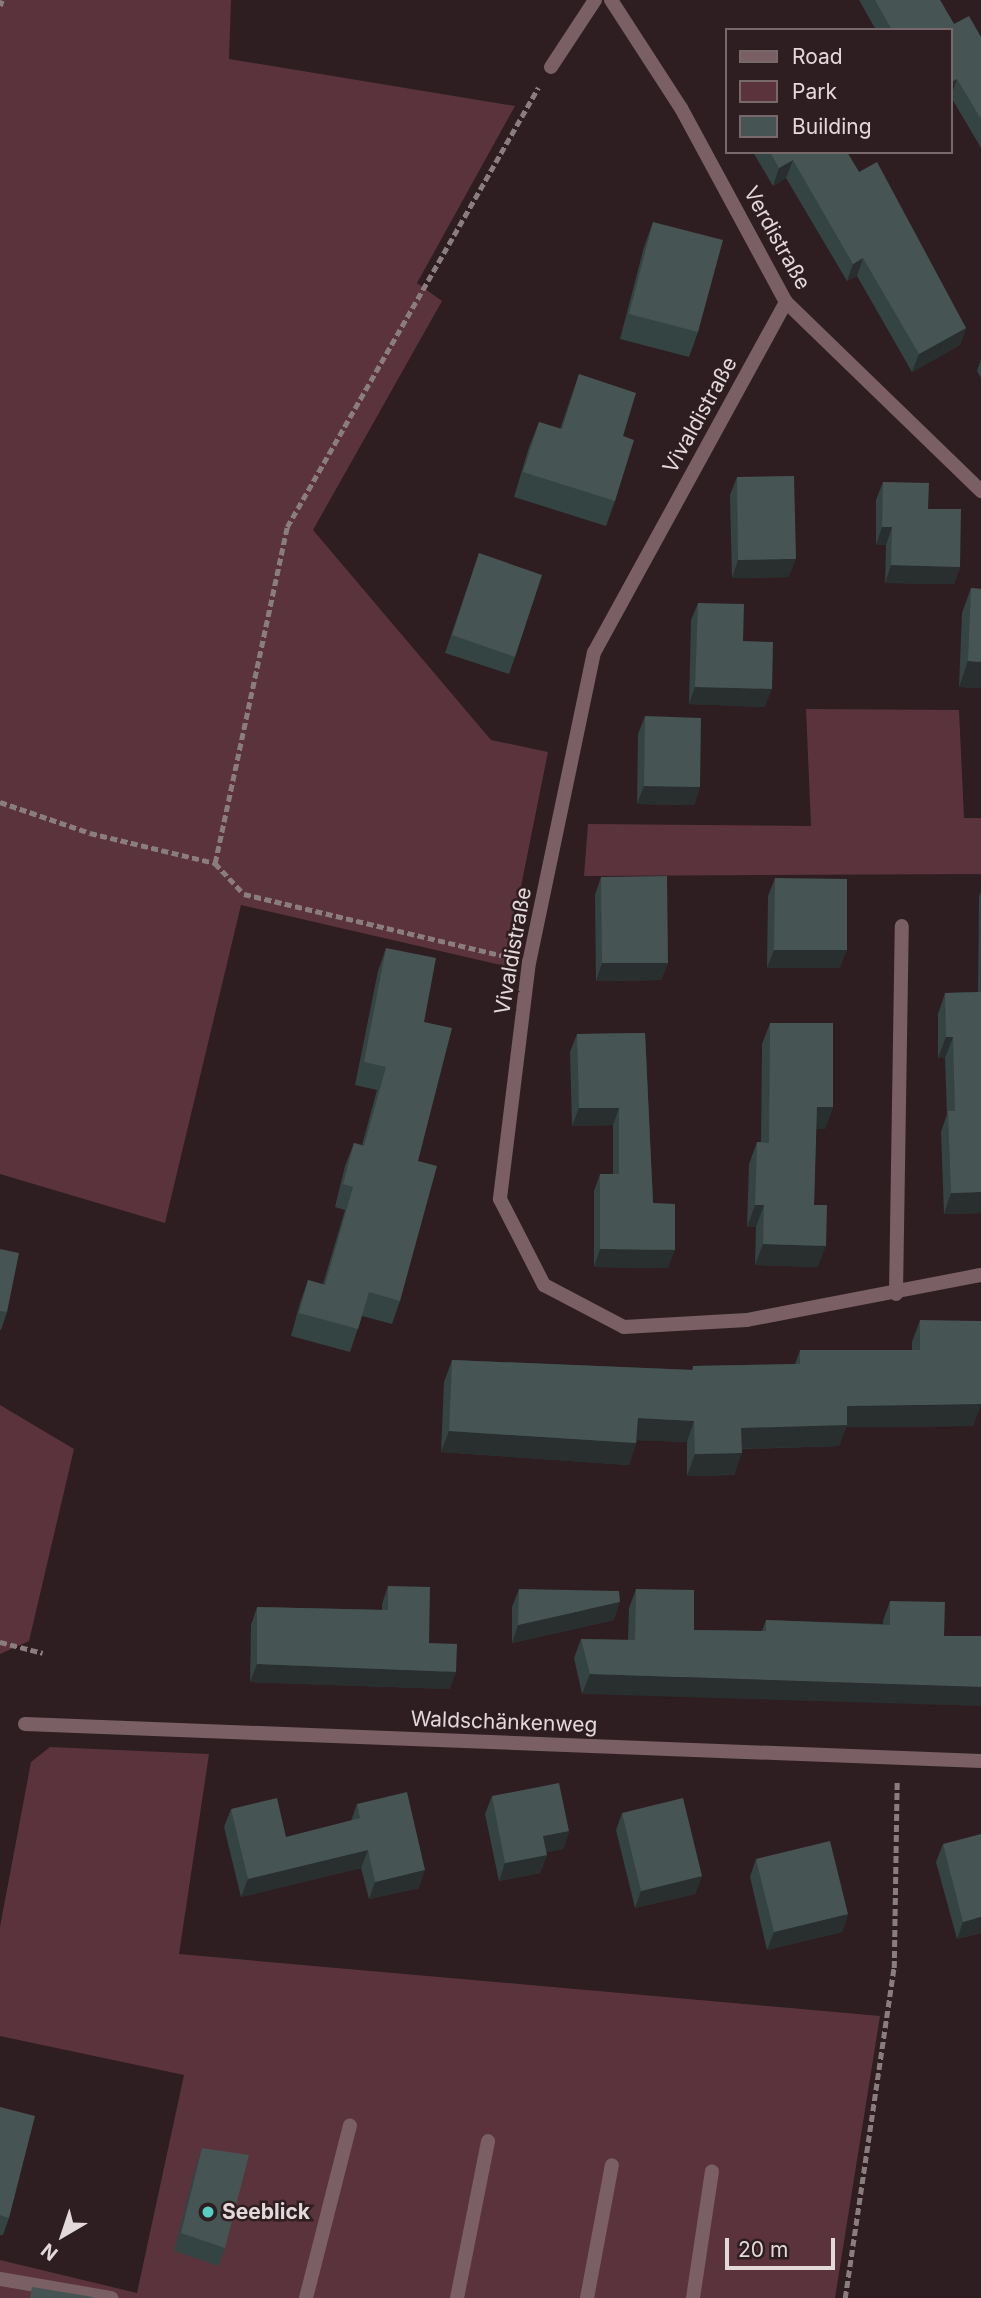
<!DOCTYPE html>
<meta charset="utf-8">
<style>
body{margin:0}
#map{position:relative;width:981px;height:2298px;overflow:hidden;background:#2e1e21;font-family:Inter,sans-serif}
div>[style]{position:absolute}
.green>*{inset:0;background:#5b333c}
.path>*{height:4.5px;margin-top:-2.25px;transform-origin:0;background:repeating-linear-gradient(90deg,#8a7d7f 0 7px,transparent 0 10.5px)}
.lane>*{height:14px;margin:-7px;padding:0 7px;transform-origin:7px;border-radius:7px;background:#7a5f64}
.street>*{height:14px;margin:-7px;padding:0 7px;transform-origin:7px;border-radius:7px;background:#7a5f64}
.wall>*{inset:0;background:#334442}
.shaded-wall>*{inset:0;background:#292e2e}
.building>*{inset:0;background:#465453}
.dots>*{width:19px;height:19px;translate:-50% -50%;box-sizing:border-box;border:4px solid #2e1e21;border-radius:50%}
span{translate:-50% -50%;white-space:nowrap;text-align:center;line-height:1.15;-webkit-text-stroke:5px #2e1e21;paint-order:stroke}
.street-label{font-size:21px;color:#e3d8da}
.poi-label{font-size:21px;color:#e3d8da;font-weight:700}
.left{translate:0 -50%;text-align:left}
.legend{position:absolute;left:725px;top:28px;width:228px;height:126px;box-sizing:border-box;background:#2e1e21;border:2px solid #76686b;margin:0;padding:9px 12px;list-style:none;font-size:21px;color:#e3d8da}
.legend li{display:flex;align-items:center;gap:14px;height:35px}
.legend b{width:35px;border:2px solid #76686b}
.north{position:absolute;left:28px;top:2200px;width:70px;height:70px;-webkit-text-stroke:5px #2e1e21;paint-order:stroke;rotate:219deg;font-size:19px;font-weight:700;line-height:28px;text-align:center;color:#e3d8da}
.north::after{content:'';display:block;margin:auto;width:24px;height:32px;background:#e3d8da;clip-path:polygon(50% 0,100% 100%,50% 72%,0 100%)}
.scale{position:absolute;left:725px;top:2238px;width:110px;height:32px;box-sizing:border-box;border:4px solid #e3d8da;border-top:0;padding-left:9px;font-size:21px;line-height:24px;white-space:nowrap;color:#e3d8da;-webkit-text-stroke:5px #2e1e21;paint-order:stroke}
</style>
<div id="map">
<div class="green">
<i style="clip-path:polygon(0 0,231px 0,229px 59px,515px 106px,417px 283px,442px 301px,313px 530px,491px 740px,548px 752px,505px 966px,241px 905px,165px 1223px,0 1174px)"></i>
<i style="clip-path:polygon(806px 709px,959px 710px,964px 818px,981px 818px,981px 874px,584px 876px,588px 824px,811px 826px)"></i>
<i style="clip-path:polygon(0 1405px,74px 1449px,29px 1641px,0 1654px)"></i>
<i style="clip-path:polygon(50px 1747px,209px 1754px,179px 1954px,880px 2016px,835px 2298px,0 2298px,0 2260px,137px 2293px,184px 2075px,0 2036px,0 1927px,31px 1762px)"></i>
</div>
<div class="path">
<i style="left:0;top:6px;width:6px;rotate:-72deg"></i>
<i style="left:0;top:802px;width:95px;rotate:19deg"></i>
<i style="left:90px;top:833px;width:129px;rotate:13.5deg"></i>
<i style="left:215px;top:863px;width:42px;rotate:46.9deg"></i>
<i style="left:244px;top:894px;width:268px;rotate:13.4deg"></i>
<i style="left:215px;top:863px;width:344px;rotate:-77.9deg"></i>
<i style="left:287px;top:527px;width:506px;rotate:-60.24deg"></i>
<i style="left:0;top:1642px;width:44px;rotate:14.3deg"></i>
<i style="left:845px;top:2298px;width:334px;rotate:-81.6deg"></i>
<i style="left:894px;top:1968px;width:187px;rotate:-89.1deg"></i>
</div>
<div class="lane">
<i style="left:0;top:2279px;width:113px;rotate:9.7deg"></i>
<i style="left:306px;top:2298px;width:178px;rotate:-75.7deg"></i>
<i style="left:457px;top:2298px;width:160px;rotate:-78.8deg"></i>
<i style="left:587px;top:2298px;width:135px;rotate:-79.4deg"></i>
<i style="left:693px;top:2298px;width:128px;rotate:-81.5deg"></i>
</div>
<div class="street">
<i style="left:611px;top:0;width:129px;rotate:57.1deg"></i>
<i style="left:681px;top:108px;width:221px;rotate:61.6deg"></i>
<i style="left:786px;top:302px;width:272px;rotate:44.1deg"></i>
<i style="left:551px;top:67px;width:80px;rotate:-56.7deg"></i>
<i style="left:786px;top:302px;width:399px;rotate:118.7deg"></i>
<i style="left:594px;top:652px;width:317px;rotate:101.8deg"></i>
<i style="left:529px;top:962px;width:239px;rotate:97deg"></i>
<i style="left:500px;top:1199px;width:97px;rotate:62.9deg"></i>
<i style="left:544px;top:1285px;width:90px;rotate:27.7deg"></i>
<i style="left:624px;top:1327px;width:123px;rotate:-3.3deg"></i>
<i style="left:747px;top:1320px;width:238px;rotate:-10.9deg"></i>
<i style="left:896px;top:1294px;width:368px;rotate:-89.1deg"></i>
<i style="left:25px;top:1724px;width:957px;rotate:2.22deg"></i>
</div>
<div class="wall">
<i style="clip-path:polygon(859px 0,940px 0,954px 24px,981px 37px,981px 148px,951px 97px,951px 30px,876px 30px)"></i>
<i style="clip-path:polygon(753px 152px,847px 152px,859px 172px,966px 328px,960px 345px,912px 372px,857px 276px,847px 281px,786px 178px,773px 186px)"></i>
<i style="clip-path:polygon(653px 222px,698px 332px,689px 357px,620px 339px,644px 247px)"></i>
<i style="clip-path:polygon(981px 359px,981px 378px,977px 371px)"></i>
<i style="clip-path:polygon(579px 374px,623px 436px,615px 501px,606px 526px,514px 497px,529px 447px,539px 422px,560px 429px)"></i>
<i style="clip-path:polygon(737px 477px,789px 577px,732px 578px,730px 495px)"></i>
<i style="clip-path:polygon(883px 482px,928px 509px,960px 567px,954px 584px,885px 583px,886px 545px,876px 545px,876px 500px)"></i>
<i style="clip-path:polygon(479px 553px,515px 657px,509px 674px,445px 653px)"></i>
<i style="clip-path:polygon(971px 588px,981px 589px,981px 688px,959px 687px,962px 613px)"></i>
<i style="clip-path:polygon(698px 603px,743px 641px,765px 707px,689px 704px,691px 620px)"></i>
<i style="clip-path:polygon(645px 716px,700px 787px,694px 805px,637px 804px,638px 734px)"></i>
<i style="clip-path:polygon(601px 877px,668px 963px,661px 980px,596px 981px,595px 895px)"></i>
<i style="clip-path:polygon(775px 878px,840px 968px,767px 968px,768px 896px)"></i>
<i style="clip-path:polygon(981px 891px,981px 1213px,944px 1214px,941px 1132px,947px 1114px,945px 1058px,938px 1058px,938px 1014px,945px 993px,978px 992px,979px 896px)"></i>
<i style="clip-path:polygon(386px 948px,424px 1022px,418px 1161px,400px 1301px,392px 1324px,362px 1316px,350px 1352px,291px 1336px,300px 1303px,308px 1280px,323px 1284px,345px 1210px,335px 1207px,345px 1166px,354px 1143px,362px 1145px,377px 1090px,355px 1085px,378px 971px)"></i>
<i style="clip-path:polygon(770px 1023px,833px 1107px,825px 1129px,816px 1129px,814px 1205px,818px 1267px,755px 1265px,756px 1227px,747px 1227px,749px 1164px,757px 1142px,761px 1142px,762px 1044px)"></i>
<i style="clip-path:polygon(645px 1033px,653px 1203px,668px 1268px,594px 1267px,594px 1191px,600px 1174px,613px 1174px,613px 1125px,572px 1126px,570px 1052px,577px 1034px)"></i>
<i style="clip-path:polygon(0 1249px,7px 1312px,1px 1330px,0 1330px)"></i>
<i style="clip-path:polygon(920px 1320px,981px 1404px,973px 1426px,846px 1427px,839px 1446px,742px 1449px,734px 1475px,687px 1476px,687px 1442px,637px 1440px,629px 1465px,441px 1452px,444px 1382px,452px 1360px,692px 1370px,693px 1366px,795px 1364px,800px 1350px,912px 1350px,912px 1342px)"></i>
<i style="clip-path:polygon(388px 1586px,429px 1643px,450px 1689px,250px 1682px,251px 1625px,257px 1607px,382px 1610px,382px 1604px)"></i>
<i style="clip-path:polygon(519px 1589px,614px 1620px,512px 1643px,512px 1607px)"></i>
<i style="clip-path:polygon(636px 1589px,694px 1630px,762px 1631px,766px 1620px,883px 1624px,883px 1621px,890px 1601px,944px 1636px,582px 1694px,574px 1658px,581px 1639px,628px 1640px,629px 1608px)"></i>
<i style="clip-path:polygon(492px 1796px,569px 1831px,563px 1849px,546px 1852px,547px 1855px,540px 1873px,499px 1881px,485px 1814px)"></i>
<i style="clip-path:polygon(357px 1804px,419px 1888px,369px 1899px,361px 1868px,241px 1897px,224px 1827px,231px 1809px,286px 1837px,351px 1821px)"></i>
<i style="clip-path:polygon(622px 1813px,702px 1876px,695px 1894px,635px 1908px,616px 1830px)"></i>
<i style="clip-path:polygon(943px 1844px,981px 1933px,957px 1939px,936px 1862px)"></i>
<i style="clip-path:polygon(756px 1859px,848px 1914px,842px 1932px,767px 1950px,750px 1877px)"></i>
<i style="clip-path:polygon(0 2107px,9px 2218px,3px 2235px,0 2235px)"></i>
<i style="clip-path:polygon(202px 2148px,225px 2248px,219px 2266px,174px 2251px,196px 2165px)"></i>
</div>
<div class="shaded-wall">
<i style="clip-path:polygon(957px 79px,951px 96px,951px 82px)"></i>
<i style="clip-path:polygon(793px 160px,786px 178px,773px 186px,779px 168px)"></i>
<i style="clip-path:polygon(863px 258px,857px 276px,847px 281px,853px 264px)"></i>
<i style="clip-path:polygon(966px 328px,960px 345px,912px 372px,919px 354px)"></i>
<i style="clip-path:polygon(882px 527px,892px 527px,886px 545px,876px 545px)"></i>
<i style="clip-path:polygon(796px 559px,789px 577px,732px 578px,738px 560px)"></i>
<i style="clip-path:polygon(891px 565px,960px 567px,954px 584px,885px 583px)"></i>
<i style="clip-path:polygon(968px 661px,981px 662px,981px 688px,959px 687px)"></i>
<i style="clip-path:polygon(695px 687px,772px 689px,765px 707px,689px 704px)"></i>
<i style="clip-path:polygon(644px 786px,700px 787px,694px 805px,637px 804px)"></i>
<i style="clip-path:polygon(774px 950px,847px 950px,840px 968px,767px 968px)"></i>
<i style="clip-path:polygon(602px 963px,668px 963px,661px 980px,596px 981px)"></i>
<i style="clip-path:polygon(946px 1037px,953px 1037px,945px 1058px,938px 1058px)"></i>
<i style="clip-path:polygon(817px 1107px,833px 1107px,825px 1129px,809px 1129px)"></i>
<i style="clip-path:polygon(579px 1108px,619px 1108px,613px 1125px,572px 1126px)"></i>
<i style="clip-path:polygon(981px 1192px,981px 1213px,944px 1214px,951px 1193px)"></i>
<i style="clip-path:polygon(755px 1205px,764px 1205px,756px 1227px,747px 1227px)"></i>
<i style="clip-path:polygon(763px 1244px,826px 1246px,818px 1267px,755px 1265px)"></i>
<i style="clip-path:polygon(600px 1249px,675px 1250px,668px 1268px,594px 1267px)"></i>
<i style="clip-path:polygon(981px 1404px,973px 1426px,846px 1427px,839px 1446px,733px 1449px,741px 1428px,847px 1406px)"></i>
<i style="clip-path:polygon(638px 1418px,694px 1421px,687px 1442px,630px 1440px)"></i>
<i style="clip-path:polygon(449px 1431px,636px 1443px,629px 1465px,441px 1452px)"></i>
<i style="clip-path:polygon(742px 1453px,734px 1475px,687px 1476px,695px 1454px)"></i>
<i style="clip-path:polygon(620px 1602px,614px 1620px,512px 1643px,518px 1625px)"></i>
<i style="clip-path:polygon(257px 1664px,456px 1672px,450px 1689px,250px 1682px)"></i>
<i style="clip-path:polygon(590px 1674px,981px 1687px,981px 1706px,582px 1694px)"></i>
<i style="clip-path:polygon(569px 1831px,563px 1849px,537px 1854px,543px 1836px)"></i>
<i style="clip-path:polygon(368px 1850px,361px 1868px,241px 1897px,248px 1879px)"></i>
<i style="clip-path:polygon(547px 1855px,540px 1873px,499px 1881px,505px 1863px)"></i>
<i style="clip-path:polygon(425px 1870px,419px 1888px,369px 1899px,375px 1882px)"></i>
<i style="clip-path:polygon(702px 1876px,695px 1894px,635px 1908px,641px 1891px)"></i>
<i style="clip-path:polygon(848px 1914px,842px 1932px,767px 1950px,774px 1932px)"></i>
<i style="clip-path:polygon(981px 1917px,981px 1933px,957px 1939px,963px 1922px)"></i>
</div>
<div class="building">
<i style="clip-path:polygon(875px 0,940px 0,954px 24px,969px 16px,981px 37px,981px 119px,957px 79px,951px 82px,951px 30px,892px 30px)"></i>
<i style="clip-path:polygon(770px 152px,847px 152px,859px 172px,877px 162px,966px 328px,919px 354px,863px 258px,853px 264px,793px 160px,779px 168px)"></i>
<i style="clip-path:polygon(653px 222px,723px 240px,698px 332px,629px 314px)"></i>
<i style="clip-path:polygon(579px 374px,636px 393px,623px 436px,634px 440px,615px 501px,523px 472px,539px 422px,562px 429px)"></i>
<i style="clip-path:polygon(794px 476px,796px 559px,738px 560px,737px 477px)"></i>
<i style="clip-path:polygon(883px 482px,929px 483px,928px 509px,961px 509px,960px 567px,891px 565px,892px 527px,882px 527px)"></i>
<i style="clip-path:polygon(479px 553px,542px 575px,515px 657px,452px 635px)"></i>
<i style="clip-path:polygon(971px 588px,981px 589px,981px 662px,968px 661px)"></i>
<i style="clip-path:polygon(698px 603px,744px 604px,743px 641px,773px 642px,772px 689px,695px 687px)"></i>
<i style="clip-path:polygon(645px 716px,701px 718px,700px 787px,644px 786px)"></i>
<i style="clip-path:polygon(667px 876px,668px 963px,602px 963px,601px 877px)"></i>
<i style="clip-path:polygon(775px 878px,847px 879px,847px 950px,774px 950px)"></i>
<i style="clip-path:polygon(386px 948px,436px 958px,424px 1022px,452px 1028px,418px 1161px,437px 1166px,400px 1301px,369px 1292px,358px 1329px,299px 1313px,308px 1280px,325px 1285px,353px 1187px,343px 1184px,354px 1143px,364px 1146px,386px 1067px,364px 1062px)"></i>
<i style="clip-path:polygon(981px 992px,981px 1192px,951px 1193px,948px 1111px,955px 1111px,953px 1037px,946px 1037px,945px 993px)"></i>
<i style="clip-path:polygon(770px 1023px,833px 1023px,833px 1107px,817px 1107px,814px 1205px,827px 1205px,826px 1246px,763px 1244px,764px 1205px,755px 1205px,757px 1142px,769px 1143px)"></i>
<i style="clip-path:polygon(645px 1033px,653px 1203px,675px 1204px,675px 1250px,600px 1249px,600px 1174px,619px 1174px,619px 1108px,579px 1108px,577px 1034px)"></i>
<i style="clip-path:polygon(0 1249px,19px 1253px,7px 1312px,0 1311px)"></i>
<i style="clip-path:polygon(920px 1320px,981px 1321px,981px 1404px,847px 1406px,847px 1425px,741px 1428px,742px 1453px,695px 1454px,694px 1421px,638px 1418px,636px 1443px,449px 1431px,452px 1360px,693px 1370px,693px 1366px,800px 1364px,800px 1350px,920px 1350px)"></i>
<i style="clip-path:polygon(388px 1586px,430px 1587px,429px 1643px,457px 1644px,456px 1672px,257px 1664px,257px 1607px,388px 1610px)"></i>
<i style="clip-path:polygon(519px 1589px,619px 1591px,620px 1602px,518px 1625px)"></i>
<i style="clip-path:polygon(636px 1589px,694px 1590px,694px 1630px,766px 1631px,766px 1620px,890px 1625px,890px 1601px,945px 1602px,944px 1636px,981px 1636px,981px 1687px,590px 1674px,581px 1639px,635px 1640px)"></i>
<i style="clip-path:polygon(559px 1783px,569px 1831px,543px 1836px,547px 1855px,505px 1863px,492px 1796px)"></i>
<i style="clip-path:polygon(407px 1792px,425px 1870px,375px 1882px,368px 1850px,248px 1879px,231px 1809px,277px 1798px,286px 1837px,360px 1818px,357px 1804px)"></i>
<i style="clip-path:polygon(683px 1798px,702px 1876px,641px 1891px,622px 1813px)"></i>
<i style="clip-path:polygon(981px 1834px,981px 1917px,963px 1922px,943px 1844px)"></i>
<i style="clip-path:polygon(830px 1841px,848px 1914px,774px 1932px,756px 1859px)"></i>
<i style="clip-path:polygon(0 2107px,35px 2116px,9px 2218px,0 2215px)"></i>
<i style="clip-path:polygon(202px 2148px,249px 2155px,225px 2248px,181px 2233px)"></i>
<i style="clip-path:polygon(32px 2287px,93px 2297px,93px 2298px,30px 2298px)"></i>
</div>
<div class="dots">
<i style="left:208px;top:2212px;background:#57cec2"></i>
</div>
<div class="street-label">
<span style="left:777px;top:238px;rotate:61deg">Verdistraße</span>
<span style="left:700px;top:415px;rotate:-61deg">Vivaldistraße</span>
<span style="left:513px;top:951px;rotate:-80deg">Vivaldistraße</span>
<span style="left:504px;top:1722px;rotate:2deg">Waldschänkenweg</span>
</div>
<div class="poi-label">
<span class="left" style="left:222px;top:2212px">Seeblick</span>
</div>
<ul class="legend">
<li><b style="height:9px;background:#7a5f64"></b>Road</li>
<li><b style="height:19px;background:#5b333c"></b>Park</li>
<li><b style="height:19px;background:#465453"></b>Building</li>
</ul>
<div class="north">N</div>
<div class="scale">20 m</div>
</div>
